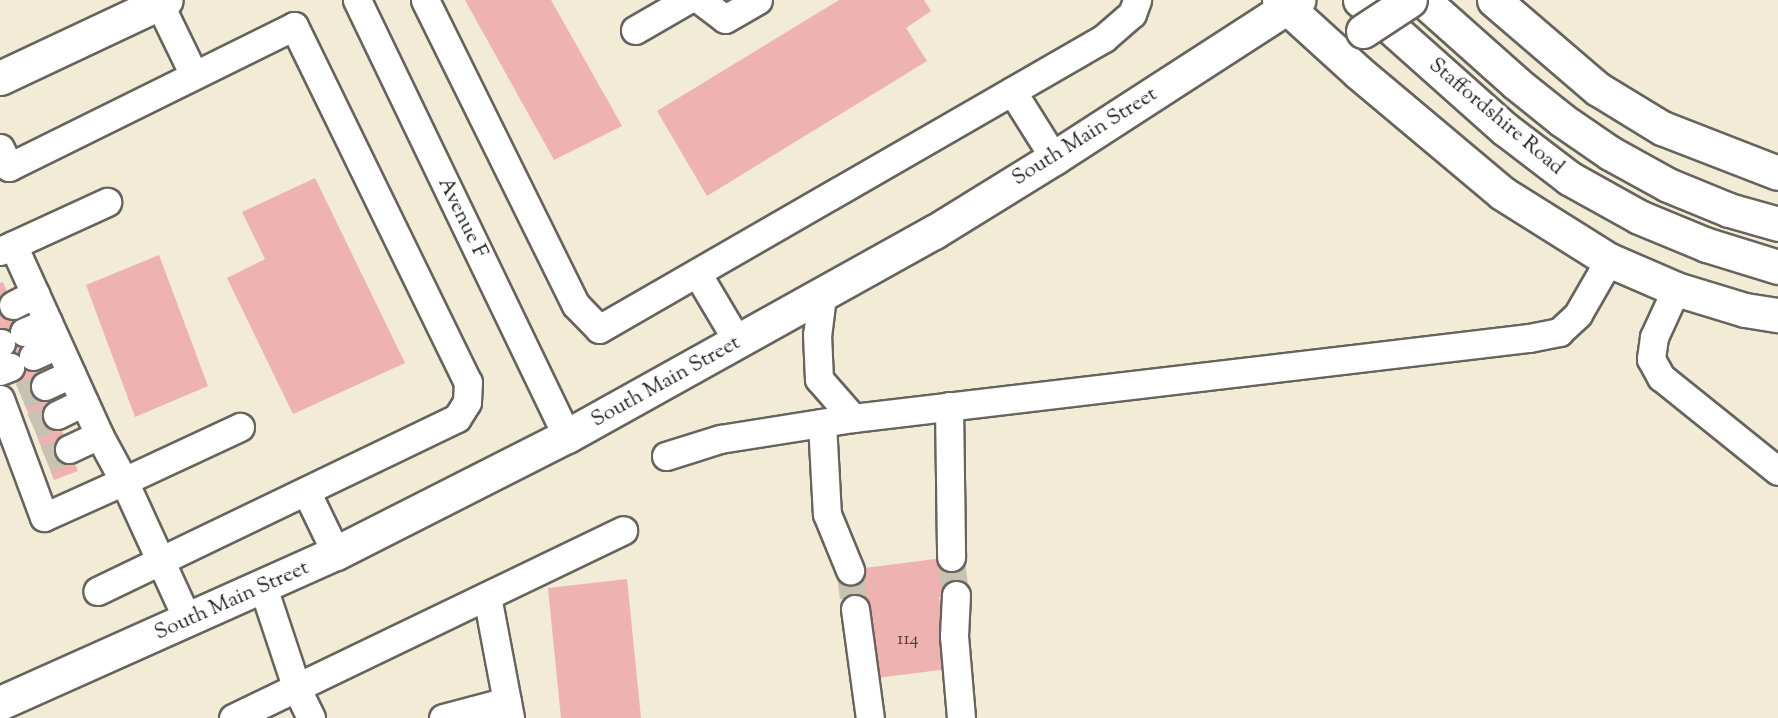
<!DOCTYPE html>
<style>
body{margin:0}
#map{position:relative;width:1778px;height:718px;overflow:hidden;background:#f2ebd6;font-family:"Sorts Mill Goudy",serif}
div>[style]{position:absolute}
.building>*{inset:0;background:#eeb2b1}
.minor-tunnel>*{height:27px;margin-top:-13.5px;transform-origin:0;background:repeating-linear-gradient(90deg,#c7c2b1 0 27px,transparent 0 41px)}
.roads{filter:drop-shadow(2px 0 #67645d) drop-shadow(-2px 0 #67645d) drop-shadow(0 2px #67645d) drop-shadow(0 -2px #67645d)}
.minor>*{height:27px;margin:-13.5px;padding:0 13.5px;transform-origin:13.5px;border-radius:13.5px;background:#fff}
.major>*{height:33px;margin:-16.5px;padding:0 16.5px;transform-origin:16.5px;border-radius:16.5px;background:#fff}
.highway>*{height:33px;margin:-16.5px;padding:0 16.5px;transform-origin:16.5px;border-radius:16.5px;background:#fff}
.bridges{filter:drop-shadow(2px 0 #67645d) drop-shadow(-2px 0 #67645d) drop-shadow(0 2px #67645d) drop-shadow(0 -2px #67645d)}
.highway-bridge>*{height:33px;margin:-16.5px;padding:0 16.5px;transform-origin:16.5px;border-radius:16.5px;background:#fff}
span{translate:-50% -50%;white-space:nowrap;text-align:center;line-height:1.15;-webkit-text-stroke:6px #fff;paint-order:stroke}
.number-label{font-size:18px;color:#504241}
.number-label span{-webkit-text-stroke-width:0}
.street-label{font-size:21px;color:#1c1c1c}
</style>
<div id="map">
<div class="building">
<i style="clip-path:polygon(465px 0,551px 0,622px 126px,554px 160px)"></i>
<i style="clip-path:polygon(839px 0,924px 0,931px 11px,906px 28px,927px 61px,707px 196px,657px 111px)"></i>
<i style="clip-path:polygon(315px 178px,405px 363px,293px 414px,227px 278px,265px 259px,242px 212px)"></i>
<i style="clip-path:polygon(159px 255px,208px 386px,135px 417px,86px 285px)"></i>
<i style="clip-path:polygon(3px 282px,78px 471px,54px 480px,0 341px,0 283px)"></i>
<i style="clip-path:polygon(958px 556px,963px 594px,939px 597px,948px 669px,877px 678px,847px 610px,842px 571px)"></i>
<i style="clip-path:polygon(627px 579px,641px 718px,561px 718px,548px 588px)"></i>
</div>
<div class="minor-tunnel">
<i style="left:21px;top:396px;width:26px;rotate:-23deg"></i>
<i style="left:33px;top:426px;width:26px;rotate:-25deg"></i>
<i style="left:46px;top:459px;width:25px;rotate:-23deg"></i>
<i style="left:951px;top:557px;width:38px;rotate:83deg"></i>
<i style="left:850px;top:570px;width:39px;rotate:83deg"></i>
</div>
<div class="roads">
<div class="minor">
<i style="left:357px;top:0;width:484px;rotate:64.3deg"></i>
<i style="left:425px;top:0;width:340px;rotate:63.7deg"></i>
<i style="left:576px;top:305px;width:33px;rotate:46deg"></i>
<i style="left:599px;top:329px;width:583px;rotate:-29.95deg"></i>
<i style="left:1104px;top:38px;width:37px;rotate:-41deg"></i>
<i style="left:1132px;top:14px;width:15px;rotate:-70deg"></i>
<i style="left:700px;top:0;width:31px;rotate:37deg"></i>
<i style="left:725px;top:19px;width:38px;rotate:-30deg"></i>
<i style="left:159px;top:3px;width:80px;rotate:64.1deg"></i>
<i style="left:635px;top:30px;width:60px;rotate:-30deg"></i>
<i style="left:1012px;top:91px;width:79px;rotate:57.9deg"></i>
<i style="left:0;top:148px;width:21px;rotate:65deg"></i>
<i style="left:9px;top:167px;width:318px;rotate:-26.3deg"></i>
<i style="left:294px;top:26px;width:396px;rotate:64deg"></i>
<i style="left:468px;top:382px;width:20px;rotate:93deg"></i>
<i style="left:467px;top:402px;width:19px;rotate:122deg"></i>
<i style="left:457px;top:418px;width:399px;rotate:154.3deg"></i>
<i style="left:13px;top:245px;width:209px;rotate:65.6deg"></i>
<i style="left:99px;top:435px;width:52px;rotate:61.5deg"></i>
<i style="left:124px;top:481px;width:128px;rotate:-25deg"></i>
<i style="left:0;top:251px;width:118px;rotate:-24.6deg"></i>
<i style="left:697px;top:273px;width:80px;rotate:59.3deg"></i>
<i style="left:1676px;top:289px;width:53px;rotate:114.6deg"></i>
<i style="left:1654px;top:337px;width:22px;rotate:98deg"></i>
<i style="left:1651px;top:359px;width:21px;rotate:61deg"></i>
<i style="left:1661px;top:377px;width:150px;rotate:38.8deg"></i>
<i style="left:822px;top:296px;width:38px;rotate:97deg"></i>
<i style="left:817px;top:334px;width:45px;rotate:87.5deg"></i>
<i style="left:819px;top:379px;width:52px;rotate:48.9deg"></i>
<i style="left:13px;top:305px;width:25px;rotate:-27deg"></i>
<i style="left:24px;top:332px;width:26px;rotate:-23deg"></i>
<i style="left:0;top:343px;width:1px"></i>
<i style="left:33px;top:356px;width:27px;rotate:-24deg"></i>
<i style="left:0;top:371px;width:11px;rotate:-22deg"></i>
<i style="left:45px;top:386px;width:29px;rotate:-25deg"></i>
<i style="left:0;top:399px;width:126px;rotate:69.6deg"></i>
<i style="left:44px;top:517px;width:88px;rotate:-24.2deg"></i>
<i style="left:124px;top:481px;width:154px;rotate:65.4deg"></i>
<i style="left:949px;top:406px;width:151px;rotate:89.2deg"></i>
<i style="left:57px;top:415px;width:30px;rotate:-26deg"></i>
<i style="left:822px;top:423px;width:91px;rotate:86.9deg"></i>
<i style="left:827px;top:514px;width:61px;rotate:67.7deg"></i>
<i style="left:69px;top:449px;width:33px;rotate:-25deg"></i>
<i style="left:666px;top:456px;width:57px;rotate:-17.5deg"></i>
<i style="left:720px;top:439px;width:135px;rotate:-9deg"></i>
<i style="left:853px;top:418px;width:681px;rotate:-6.75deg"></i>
<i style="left:1529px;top:338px;width:31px;rotate:-11deg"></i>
<i style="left:1559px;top:332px;width:26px;rotate:-43deg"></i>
<i style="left:1578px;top:314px;width:62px;rotate:-60.1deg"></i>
<i style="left:306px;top:491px;width:69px;rotate:64.2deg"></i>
<i style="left:263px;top:587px;width:108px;rotate:71.6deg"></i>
<i style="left:297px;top:689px;width:32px;rotate:64deg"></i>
<i style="left:956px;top:595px;width:41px;rotate:92.8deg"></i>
<i style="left:954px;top:636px;width:82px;rotate:85.1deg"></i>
<i style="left:487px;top:596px;width:124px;rotate:79.3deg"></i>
<i style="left:855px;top:609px;width:110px;rotate:82.2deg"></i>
<i style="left:233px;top:718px;width:433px;rotate:-25.7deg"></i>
<i style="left:443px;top:718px;width:66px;rotate:-14.9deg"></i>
</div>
<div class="major">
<i style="left:1360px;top:0;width:194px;rotate:41.7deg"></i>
<i style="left:1505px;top:129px;width:81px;rotate:37.4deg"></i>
<i style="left:1569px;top:178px;width:80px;rotate:29.1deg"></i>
<i style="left:1639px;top:217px;width:74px;rotate:22.4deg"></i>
<i style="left:1707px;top:245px;width:74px;rotate:17.2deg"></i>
<i style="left:1423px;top:0;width:125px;rotate:41.7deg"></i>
<i style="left:1516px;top:83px;width:59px;rotate:38.8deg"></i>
<i style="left:1562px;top:120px;width:58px;rotate:34.5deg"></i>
<i style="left:1610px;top:153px;width:66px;rotate:28.9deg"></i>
<i style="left:1668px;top:185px;width:66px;rotate:22.3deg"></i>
<i style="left:1729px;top:210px;width:51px;rotate:15.9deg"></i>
</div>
<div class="highway">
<i style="left:1279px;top:0;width:107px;rotate:42.3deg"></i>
<i style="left:1358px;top:72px;width:188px;rotate:40deg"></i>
<i style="left:1502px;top:193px;width:126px;rotate:32.1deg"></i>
<i style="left:1609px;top:260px;width:73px;rotate:23.4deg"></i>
<i style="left:1676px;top:289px;width:72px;rotate:16.9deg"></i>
<i style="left:1745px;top:310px;width:33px;rotate:9deg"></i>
<i style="left:1494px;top:0;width:137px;rotate:40.6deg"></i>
<i style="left:1598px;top:89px;width:75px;rotate:31.4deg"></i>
<i style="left:1662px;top:128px;width:124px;rotate:21.2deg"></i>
<i style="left:0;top:78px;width:183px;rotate:-25.2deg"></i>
<i style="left:0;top:703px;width:368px;rotate:-24.1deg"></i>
<i style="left:336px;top:553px;width:259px;rotate:-26.9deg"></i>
<i style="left:567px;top:436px;width:420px;rotate:-29.1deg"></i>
<i style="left:934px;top:232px;width:141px;rotate:-31.7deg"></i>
<i style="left:1054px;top:158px;width:291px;rotate:-32.9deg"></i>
</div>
</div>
<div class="bridges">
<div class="highway-bridge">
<i style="left:1363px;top:31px;width:56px;rotate:-33.4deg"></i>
</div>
</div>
<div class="number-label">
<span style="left:908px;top:640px">114</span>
</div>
<div class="street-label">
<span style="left:1496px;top:117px;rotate:40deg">Staffordshire Road</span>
<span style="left:1085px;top:137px;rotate:-32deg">South Main Street</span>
<span style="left:462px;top:218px;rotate:64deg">Avenue F</span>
<span style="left:666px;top:382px;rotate:-29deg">South Main Street</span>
<span style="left:232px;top:601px;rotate:-24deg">South Main Street</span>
</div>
</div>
